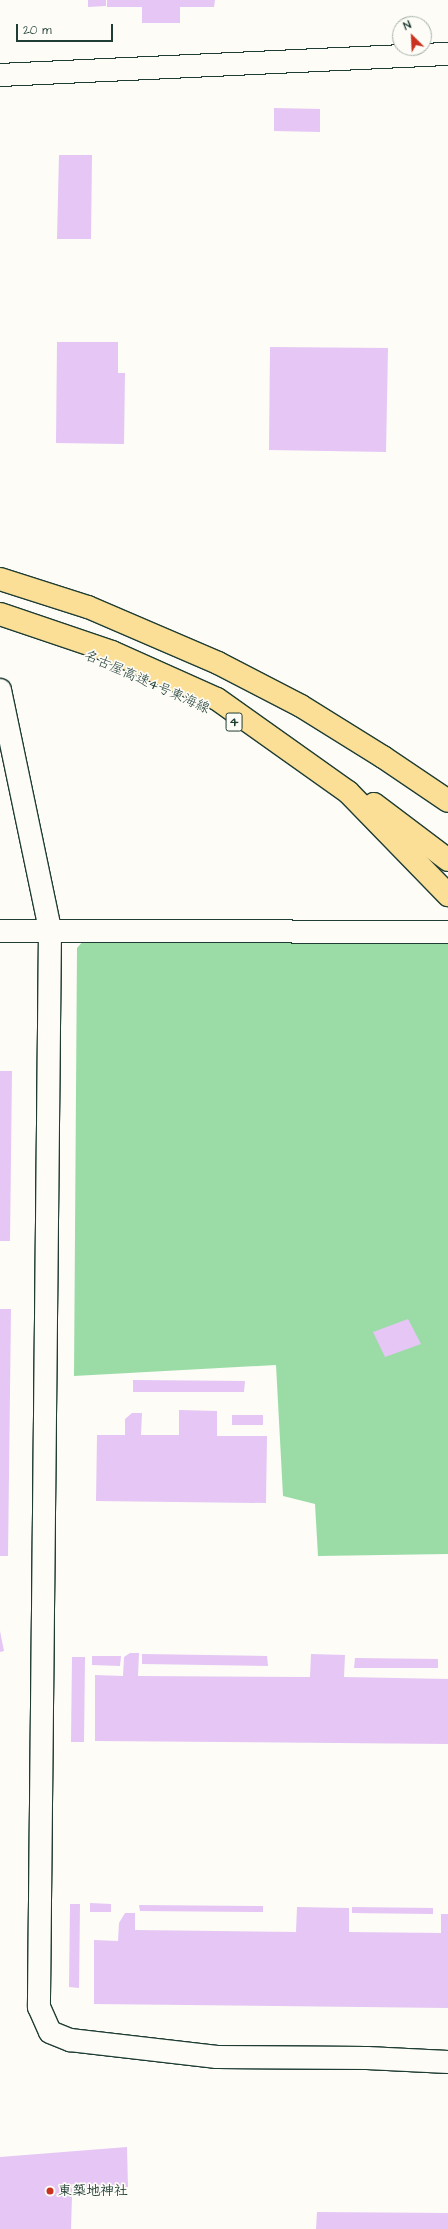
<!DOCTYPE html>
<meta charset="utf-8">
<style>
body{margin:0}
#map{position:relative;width:448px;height:2229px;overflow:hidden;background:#fdfcf7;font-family:"Architects Daughter","Klee One",sans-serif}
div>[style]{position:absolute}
.green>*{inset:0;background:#9bdca6}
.building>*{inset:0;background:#e5c6f4}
.roads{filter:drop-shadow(1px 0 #1f3d34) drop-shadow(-1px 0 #1f3d34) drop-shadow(0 1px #1f3d34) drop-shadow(0 -1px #1f3d34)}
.street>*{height:22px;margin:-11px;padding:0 11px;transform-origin:11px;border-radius:11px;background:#fdfcf7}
.secondary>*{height:22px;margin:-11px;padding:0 11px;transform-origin:11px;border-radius:11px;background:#fdfcf7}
.highway>*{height:22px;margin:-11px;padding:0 11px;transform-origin:11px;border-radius:11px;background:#fbdf96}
.dots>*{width:11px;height:11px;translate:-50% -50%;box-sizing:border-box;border:2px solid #fdfcf7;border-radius:50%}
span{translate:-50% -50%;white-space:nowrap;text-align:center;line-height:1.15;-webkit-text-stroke:3.5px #fdfcf7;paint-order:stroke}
.shield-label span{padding:1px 3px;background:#fdfcf7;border:1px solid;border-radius:3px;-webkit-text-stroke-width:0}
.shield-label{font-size:13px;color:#1f3d34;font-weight:700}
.street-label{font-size:14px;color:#1f3d34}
.poi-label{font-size:14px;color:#1f3d34;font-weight:700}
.left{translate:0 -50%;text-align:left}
.north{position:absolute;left:392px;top:16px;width:40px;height:40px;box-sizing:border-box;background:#fdfcf7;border:1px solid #a4b0a9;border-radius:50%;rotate:336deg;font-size:11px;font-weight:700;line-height:16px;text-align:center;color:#1f3d34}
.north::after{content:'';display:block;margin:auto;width:14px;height:18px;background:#c8321e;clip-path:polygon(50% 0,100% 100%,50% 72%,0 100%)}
.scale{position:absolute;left:16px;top:24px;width:97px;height:18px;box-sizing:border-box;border:2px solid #1f3d34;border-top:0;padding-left:5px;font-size:12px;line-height:14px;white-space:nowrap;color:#1f3d34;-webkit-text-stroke:3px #fdfcf7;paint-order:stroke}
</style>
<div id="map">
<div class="green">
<i style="clip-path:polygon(85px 939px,448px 941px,448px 1554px,318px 1556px,315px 1504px,283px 1496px,276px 1365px,74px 1376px,77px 948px)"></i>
</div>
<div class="building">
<i style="clip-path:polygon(88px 0,106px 0,106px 6px,88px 7px)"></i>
<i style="clip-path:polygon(107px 0,215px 0,214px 7px,180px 7px,180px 23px,142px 23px,142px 7px,107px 7px)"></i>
<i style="clip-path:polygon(274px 108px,320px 109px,320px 132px,274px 131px)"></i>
<i style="clip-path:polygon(59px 155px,92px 155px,91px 239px,57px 239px)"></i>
<i style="clip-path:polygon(57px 342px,118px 342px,118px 373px,125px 373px,124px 444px,56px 443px)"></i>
<i style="clip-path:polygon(270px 347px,388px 348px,386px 452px,269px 450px)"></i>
<i style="clip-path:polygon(0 1071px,12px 1071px,10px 1241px,0 1241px)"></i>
<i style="clip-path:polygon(0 1309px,11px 1309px,8px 1556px,0 1556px)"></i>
<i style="clip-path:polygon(408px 1319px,421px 1344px,385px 1357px,373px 1332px)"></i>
<i style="clip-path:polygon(133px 1380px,245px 1381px,244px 1392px,133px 1392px)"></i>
<i style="clip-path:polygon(179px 1410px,217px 1411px,217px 1436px,267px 1436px,266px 1503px,96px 1501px,97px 1435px,125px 1435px,125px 1419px,132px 1413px,142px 1413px,141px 1435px,179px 1435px)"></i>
<i style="clip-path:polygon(232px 1415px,263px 1415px,263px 1425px,232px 1425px)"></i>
<i style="clip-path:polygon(0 1631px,4px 1651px,0 1652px)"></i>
<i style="clip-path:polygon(130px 1653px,139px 1653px,138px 1676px,310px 1677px,311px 1654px,345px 1655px,344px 1677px,448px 1679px,448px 1744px,95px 1741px,95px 1675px,123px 1676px,124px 1657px)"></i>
<i style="clip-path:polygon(142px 1654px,267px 1656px,268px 1666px,142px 1664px)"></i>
<i style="clip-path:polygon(92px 1656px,121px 1656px,120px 1666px,92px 1665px)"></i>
<i style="clip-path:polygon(72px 1657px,85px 1657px,84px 1742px,71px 1742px)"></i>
<i style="clip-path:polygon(355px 1658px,438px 1659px,438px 1668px,354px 1668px)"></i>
<i style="clip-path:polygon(90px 1903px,111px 1904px,111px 1912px,90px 1912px)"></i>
<i style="clip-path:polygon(70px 1904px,80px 1904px,79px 1988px,69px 1987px)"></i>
<i style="clip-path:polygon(139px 1905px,263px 1906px,263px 1912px,140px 1911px)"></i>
<i style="clip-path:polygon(297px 1907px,349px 1908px,349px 1932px,441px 1933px,441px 1914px,448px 1914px,448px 2008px,94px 2004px,94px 1940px,118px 1941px,119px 1923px,125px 1913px,135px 1913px,135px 1930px,296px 1932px)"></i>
<i style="clip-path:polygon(352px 1907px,433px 1908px,433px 1914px,352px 1913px)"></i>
<i style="clip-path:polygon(127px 2147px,128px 2187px,72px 2196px,71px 2229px,0 2229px,0 2157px)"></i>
<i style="clip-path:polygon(317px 2212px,448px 2213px,448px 2229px,316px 2229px)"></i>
</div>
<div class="roads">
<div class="street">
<i style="left:0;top:931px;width:448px;rotate:0.1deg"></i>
</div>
<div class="secondary">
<i style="left:0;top:75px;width:448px;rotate:-2.7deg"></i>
<i style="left:0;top:690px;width:245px;rotate:78.2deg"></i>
<i style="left:50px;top:930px;width:1077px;rotate:90.59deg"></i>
<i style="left:39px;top:2007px;width:27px;rotate:66deg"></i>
<i style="left:50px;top:2032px;width:22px;rotate:22deg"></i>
<i style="left:70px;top:2040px;width:148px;rotate:6.6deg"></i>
<i style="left:217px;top:2057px;width:150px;rotate:0.4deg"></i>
<i style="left:367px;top:2058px;width:81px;rotate:2.8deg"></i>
</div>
<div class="highway">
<i style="left:0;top:579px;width:92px;rotate:17.7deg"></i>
<i style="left:88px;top:607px;width:142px;rotate:23.3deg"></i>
<i style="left:218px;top:663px;width:93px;rotate:27.4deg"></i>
<i style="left:301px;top:706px;width:97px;rotate:31.9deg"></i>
<i style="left:383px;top:757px;width:78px;rotate:34.1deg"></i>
<i style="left:0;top:614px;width:118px;rotate:18.7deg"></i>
<i style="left:112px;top:652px;width:115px;rotate:24.1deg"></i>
<i style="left:217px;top:699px;width:161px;rotate:35.4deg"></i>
<i style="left:348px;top:792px;width:144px;rotate:45.8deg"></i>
<i style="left:374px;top:804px;width:93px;rotate:37.1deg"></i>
</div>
</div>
<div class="dots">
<i style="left:50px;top:2191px;background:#c8321e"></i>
</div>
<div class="shield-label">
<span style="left:234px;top:722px">4</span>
</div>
<div class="street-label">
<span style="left:147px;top:682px;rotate:24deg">名古屋高速4号東海線</span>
</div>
<div class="poi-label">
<span class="left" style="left:58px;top:2191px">東築地神社</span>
</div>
<div class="north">N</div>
<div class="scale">20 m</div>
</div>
